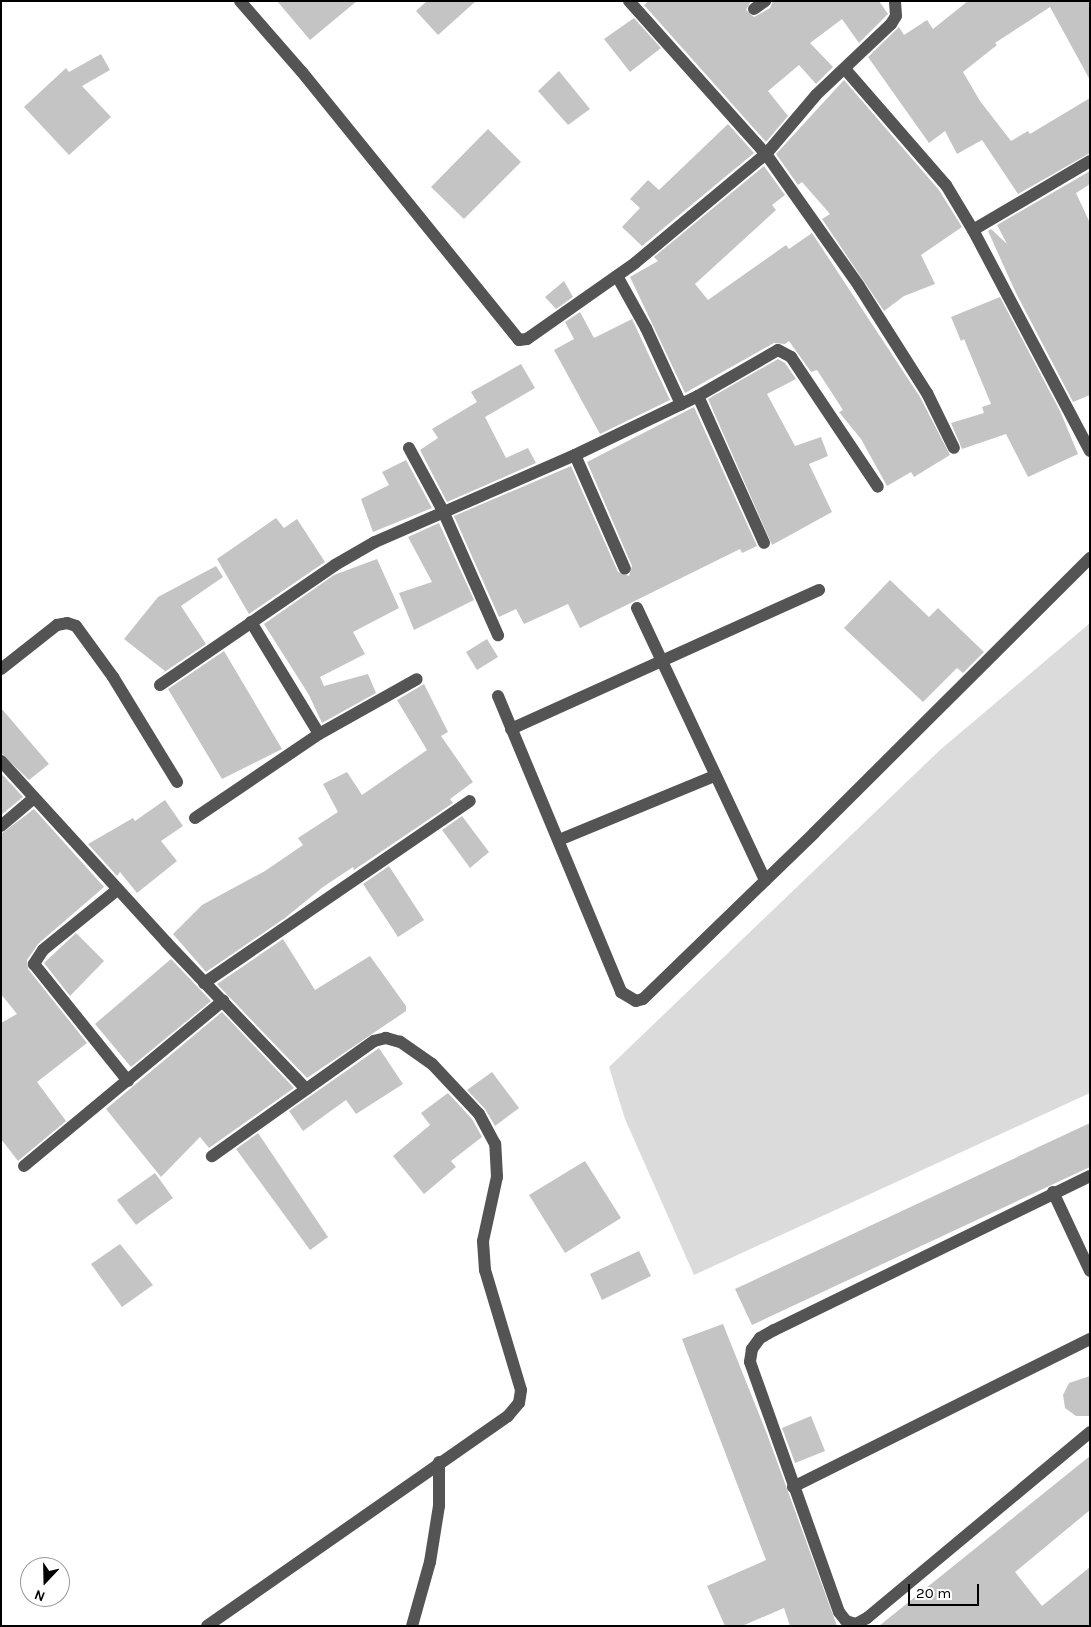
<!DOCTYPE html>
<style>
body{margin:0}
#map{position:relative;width:1091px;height:1627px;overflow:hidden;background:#fff;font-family:Karla,sans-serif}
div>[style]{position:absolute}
.green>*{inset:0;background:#dbdbdb}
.building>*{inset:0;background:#c4c4c4}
.minor>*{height:12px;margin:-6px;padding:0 6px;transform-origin:6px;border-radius:6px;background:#545454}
span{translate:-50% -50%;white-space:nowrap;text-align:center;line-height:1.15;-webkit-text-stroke:4px #fff;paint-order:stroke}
.frame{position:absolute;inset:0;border:2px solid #000;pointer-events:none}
.north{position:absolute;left:20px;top:1557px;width:50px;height:50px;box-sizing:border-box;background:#fff;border:1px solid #999;border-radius:50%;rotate:201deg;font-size:14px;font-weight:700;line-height:20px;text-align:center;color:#000}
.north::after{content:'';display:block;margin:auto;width:18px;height:22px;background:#000;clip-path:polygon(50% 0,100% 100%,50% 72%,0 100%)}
.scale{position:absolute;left:908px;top:1584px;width:71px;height:22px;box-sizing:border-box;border:2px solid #000;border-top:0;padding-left:6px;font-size:15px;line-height:18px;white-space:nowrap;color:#000;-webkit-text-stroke:4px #fff;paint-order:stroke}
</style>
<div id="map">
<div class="green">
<i style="clip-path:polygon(1090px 623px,1090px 1093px,694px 1275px,625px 1119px,609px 1067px,940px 750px)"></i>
</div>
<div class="building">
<i style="clip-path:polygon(277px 1px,357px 1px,310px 40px)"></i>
<i style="clip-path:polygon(427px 1px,476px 1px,438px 35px,416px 11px)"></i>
<i style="clip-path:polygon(649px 1px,751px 1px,746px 10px,754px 17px,770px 8px,773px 1px,879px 1px,888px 14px,859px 43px,842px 19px,810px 43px,833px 67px,816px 84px,799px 65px,768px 91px,788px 116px,766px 142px,644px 5px)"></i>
<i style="clip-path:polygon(968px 1px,1090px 1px,1090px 80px,1050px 7px,995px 43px,997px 45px,963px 72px,980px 101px,1011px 141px,1028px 131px,1030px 134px,1090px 98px,1090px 153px,1018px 194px,982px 140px,957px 154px,945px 131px,929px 143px,868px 57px,899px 27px,904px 35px,927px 20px,933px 29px)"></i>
<i style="clip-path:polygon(634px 18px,661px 48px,630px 72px,604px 39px)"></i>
<i style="clip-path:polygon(101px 54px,110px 70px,82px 86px,111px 117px,69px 155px,24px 107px,66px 68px,69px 72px)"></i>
<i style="clip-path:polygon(559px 71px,590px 109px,568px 125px,538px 91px)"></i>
<i style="clip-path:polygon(844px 80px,939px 190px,962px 227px,921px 255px,935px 284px,904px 296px,884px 311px,822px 219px,830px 214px,802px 182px,798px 185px,776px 154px)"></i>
<i style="clip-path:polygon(728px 124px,754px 153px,642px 246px,622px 227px,640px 208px,630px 199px,648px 180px,659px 190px)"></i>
<i style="clip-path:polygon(488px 129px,521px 162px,464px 219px,431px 187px)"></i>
<i style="clip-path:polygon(764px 166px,785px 195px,772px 205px,776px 210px,695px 284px,708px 300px,786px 245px,789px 249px,812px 233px,920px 397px,950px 455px,914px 477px,911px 472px,887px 486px,861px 439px,839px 412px,843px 410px,817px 370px,811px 372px,789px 341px,785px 344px,774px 343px,685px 393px,630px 277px,658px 261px,654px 257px)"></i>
<i style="clip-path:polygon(1090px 171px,1090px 184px,1076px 193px,1090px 223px,1090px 395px,1073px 402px,1015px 291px,988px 231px,991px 229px,1007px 244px,997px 225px)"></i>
<i style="clip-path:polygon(564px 281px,573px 297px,556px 309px,545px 297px)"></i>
<i style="clip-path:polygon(1000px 297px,1060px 411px,1078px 454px,1028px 477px,1006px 434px,962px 449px,951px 423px,984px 413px,982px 407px,991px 404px,964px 339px,961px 341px,951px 317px)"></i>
<i style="clip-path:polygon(580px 312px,594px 338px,632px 319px,670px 400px,600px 434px,554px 350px,574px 339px,565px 322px)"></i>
<i style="clip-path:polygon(778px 359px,785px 363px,796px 379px,767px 394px,795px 446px,821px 437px,828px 456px,809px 464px,832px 512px,772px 545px,708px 399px)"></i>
<i style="clip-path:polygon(521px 364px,535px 388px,485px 417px,506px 458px,528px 448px,536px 463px,447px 502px,420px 450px,438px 438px,432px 429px,477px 402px,471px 392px)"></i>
<i style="clip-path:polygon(694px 407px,757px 546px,742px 553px,740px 549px,580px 628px,568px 604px,524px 624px,516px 609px,499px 617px,454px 516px,571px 466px,618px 572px,629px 576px,632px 566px,587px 462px)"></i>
<i style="clip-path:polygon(406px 460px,432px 508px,373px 532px,361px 499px,389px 485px,382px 472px)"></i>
<i style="clip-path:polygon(276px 518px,284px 528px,297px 519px,325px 562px,249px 614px,217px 559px)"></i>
<i style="clip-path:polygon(439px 523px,474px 600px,414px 630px,399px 593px,432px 582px,408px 537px)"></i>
<i style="clip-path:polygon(377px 559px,399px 608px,353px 632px,365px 654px,320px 677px,324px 686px,368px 674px,376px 693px,322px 723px,309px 695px,264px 624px,334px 575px)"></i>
<i style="clip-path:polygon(216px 566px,223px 577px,181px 606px,206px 644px,160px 675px,165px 671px,124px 639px,158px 597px)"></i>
<i style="clip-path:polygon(890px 580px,929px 617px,938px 608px,984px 652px,963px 673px,957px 668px,923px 702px,844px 628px)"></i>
<i style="clip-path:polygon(487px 639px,498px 657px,477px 670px,466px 652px)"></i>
<i style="clip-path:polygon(224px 651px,282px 749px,222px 779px,168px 689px)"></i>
<i style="clip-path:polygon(424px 684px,448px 732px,441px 736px,473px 782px,450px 799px,453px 803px,354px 870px,353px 867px,323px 887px,285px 918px,206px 972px,173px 934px,202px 905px,265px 871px,303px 845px,298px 838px,338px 812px,323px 784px,347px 772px,362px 795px,427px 750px,397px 700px)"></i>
<i style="clip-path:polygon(1px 708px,49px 764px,29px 780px,1px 753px)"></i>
<i style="clip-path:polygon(1px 773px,23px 797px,1px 815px)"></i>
<i style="clip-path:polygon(165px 800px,183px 826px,161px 841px,177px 861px,137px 893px,120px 872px,117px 876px,88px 844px,133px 818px,135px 821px)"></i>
<i style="clip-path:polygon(34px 809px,104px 887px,38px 944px,27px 960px,28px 969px,87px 1043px,37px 1082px,66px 1121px,18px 1161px,1px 1139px,1px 1023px,17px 1014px,1px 994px,1px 834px)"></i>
<i style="clip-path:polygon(462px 816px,489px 852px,470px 868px,442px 830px)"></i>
<i style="clip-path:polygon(389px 866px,424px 920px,398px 937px,363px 884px)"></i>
<i style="clip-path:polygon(76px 933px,104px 961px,70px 996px,44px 963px)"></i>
<i style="clip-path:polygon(283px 939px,315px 990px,370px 956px,406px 1006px,406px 1011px,307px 1078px,217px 984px)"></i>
<i style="clip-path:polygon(171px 959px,211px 1001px,131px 1067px,95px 1024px)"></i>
<i style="clip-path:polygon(222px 1012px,294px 1088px,209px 1148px,200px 1137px,161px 1177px,106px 1109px)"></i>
<i style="clip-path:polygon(379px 1048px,403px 1084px,356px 1114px,346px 1100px,303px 1131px,289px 1111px)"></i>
<i style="clip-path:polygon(492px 1072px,519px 1108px,495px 1126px,485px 1109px,467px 1090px)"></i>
<i style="clip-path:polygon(448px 1093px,472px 1119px,482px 1137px,451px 1161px,456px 1167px,424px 1194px,393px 1156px,430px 1125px,421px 1113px)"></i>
<i style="clip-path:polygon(1090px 1123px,1090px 1167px,752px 1325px,735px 1289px)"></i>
<i style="clip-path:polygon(258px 1133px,328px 1237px,310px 1250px,236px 1149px)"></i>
<i style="clip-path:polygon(585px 1161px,621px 1218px,565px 1253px,529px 1195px)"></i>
<i style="clip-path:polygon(155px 1173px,173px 1198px,136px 1225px,117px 1200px)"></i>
<i style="clip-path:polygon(120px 1244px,153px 1285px,122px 1307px,91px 1264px)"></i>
<i style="clip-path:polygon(639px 1251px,651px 1276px,602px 1300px,590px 1274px)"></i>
<i style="clip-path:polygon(723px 1324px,767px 1434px,837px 1626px,790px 1626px,784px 1608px,742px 1626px,725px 1626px,707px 1586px,766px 1560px,682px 1339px)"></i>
<i style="clip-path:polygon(1090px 1376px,1090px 1416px,1076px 1416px,1065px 1408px,1063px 1395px,1069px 1383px)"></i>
<i style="clip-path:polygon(811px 1416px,825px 1451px,795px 1463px,782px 1428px)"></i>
<i style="clip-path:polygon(1090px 1456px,1090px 1510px,1015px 1572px,1042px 1606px,1090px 1567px,1090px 1626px,879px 1626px)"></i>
</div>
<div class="minor">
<i style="left:240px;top:1px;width:94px;rotate:48.9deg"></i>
<i style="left:302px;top:72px;width:345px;rotate:51deg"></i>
<i style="left:519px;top:340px;width:8px;rotate:-7deg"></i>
<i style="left:527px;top:339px;width:132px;rotate:-35.1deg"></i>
<i style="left:635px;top:263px;width:170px;rotate:-39.8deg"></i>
<i style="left:766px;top:154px;width:77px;rotate:-49.7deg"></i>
<i style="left:816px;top:95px;width:103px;rotate:-43.4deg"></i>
<i style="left:891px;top:24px;width:9px;rotate:-58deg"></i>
<i style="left:896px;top:16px;width:15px;rotate:-94deg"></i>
<i style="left:629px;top:1px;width:205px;rotate:48.2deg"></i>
<i style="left:766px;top:154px;width:161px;rotate:54.8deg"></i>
<i style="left:859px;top:286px;width:127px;rotate:57.6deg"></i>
<i style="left:927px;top:393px;width:61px;rotate:63.9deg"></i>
<i style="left:754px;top:9px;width:14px;rotate:-36deg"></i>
<i style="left:845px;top:69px;width:154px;rotate:49deg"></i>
<i style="left:946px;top:185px;width:52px;rotate:59deg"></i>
<i style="left:973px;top:230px;width:250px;rotate:62.1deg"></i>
<i style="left:973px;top:230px;width:136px;rotate:-30.5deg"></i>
<i style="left:617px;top:276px;width:60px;rotate:60.9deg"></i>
<i style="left:646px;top:328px;width:84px;rotate:65.3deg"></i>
<i style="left:698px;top:396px;width:161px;rotate:65.8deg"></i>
<i style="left:409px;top:448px;width:72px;rotate:61.6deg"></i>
<i style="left:443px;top:511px;width:136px;rotate:66.1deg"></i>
<i style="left:575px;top:455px;width:124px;rotate:66.3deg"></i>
<i style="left:637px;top:608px;width:301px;rotate:64.8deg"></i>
<i style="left:251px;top:622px;width:131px;rotate:58.7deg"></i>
<i style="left:1px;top:669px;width:71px;rotate:-38.2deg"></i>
<i style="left:57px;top:625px;width:10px;rotate:-11deg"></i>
<i style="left:67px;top:623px;width:9px;rotate:18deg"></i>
<i style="left:76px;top:626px;width:63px;rotate:54deg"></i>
<i style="left:113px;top:677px;width:123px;rotate:58.6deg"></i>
<i style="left:160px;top:685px;width:212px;rotate:-34.4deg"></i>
<i style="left:335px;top:565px;width:46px;rotate:-29.9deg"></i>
<i style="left:375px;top:542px;width:218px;rotate:-23.5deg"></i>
<i style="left:575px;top:455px;width:136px;rotate:-25.6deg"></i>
<i style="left:698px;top:396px;width:92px;rotate:-29.9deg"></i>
<i style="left:778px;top:350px;width:15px;rotate:28deg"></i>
<i style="left:791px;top:357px;width:156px;rotate:56.2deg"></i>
<i style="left:498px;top:696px;width:321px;rotate:67.4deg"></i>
<i style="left:621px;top:992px;width:17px;rotate:31deg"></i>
<i style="left:636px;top:1001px;width:7px;rotate:-16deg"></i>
<i style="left:643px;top:999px;width:238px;rotate:-44.1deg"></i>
<i style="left:814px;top:833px;width:390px;rotate:-44.9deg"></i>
<i style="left:511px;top:729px;width:338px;rotate:-24.3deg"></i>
<i style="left:1px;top:761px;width:245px;rotate:47.6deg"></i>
<i style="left:166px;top:942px;width:203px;rotate:46.4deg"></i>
<i style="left:195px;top:818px;width:150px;rotate:-34.1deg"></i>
<i style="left:319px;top:734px;width:112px;rotate:-29.3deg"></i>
<i style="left:1px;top:826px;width:43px;rotate:-40.3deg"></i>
<i style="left:559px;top:840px;width:168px;rotate:-22.4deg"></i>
<i style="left:117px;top:890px;width:95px;rotate:141deg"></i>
<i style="left:43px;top:950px;width:17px;rotate:123deg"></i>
<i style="left:34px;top:964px;width:150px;rotate:51.2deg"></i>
<i style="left:204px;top:983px;width:322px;rotate:-34.4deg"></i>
<i style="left:24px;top:1166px;width:259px;rotate:-39.7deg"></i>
<i style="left:1090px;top:1176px;width:352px;rotate:154deg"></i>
<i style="left:774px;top:1330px;width:16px;rotate:150deg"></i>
<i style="left:760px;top:1338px;width:14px;rotate:126deg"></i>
<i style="left:752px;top:1349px;width:13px;rotate:99deg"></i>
<i style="left:750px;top:1362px;width:265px;rotate:70.4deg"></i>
<i style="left:839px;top:1612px;width:11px;rotate:52deg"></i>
<i style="left:846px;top:1621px;width:10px;rotate:17deg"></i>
<i style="left:856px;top:1624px;width:13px;rotate:-29deg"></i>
<i style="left:867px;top:1618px;width:290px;rotate:-39.8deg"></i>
<i style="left:1053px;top:1192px;width:87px;rotate:64.9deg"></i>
<i style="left:793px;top:1487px;width:332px;rotate:-26.5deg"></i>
<i style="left:207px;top:1626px;width:367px;rotate:-34.9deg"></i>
<i style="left:508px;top:1416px;width:17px;rotate:-50deg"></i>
<i style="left:519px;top:1403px;width:13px;rotate:-81deg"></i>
<i style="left:521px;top:1390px;width:125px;rotate:-106.7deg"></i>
<i style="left:485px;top:1270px;width:29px;rotate:-94deg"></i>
<i style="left:483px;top:1241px;width:66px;rotate:-77.7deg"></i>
<i style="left:497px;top:1177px;width:33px;rotate:-93deg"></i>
<i style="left:495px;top:1144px;width:34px;rotate:-118deg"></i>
<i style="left:479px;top:1114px;width:69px;rotate:-133.2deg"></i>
<i style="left:432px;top:1064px;width:39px;rotate:-145deg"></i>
<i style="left:400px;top:1042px;width:15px;rotate:-164deg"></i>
<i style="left:386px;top:1038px;width:12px;rotate:166deg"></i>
<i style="left:374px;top:1041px;width:199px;rotate:144.6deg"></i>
<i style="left:412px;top:1626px;width:66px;rotate:-74.3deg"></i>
<i style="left:430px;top:1562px;width:57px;rotate:-80.9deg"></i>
<i style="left:439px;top:1506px;width:44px;rotate:-90deg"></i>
</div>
<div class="frame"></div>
<div class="north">N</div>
<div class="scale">20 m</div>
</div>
